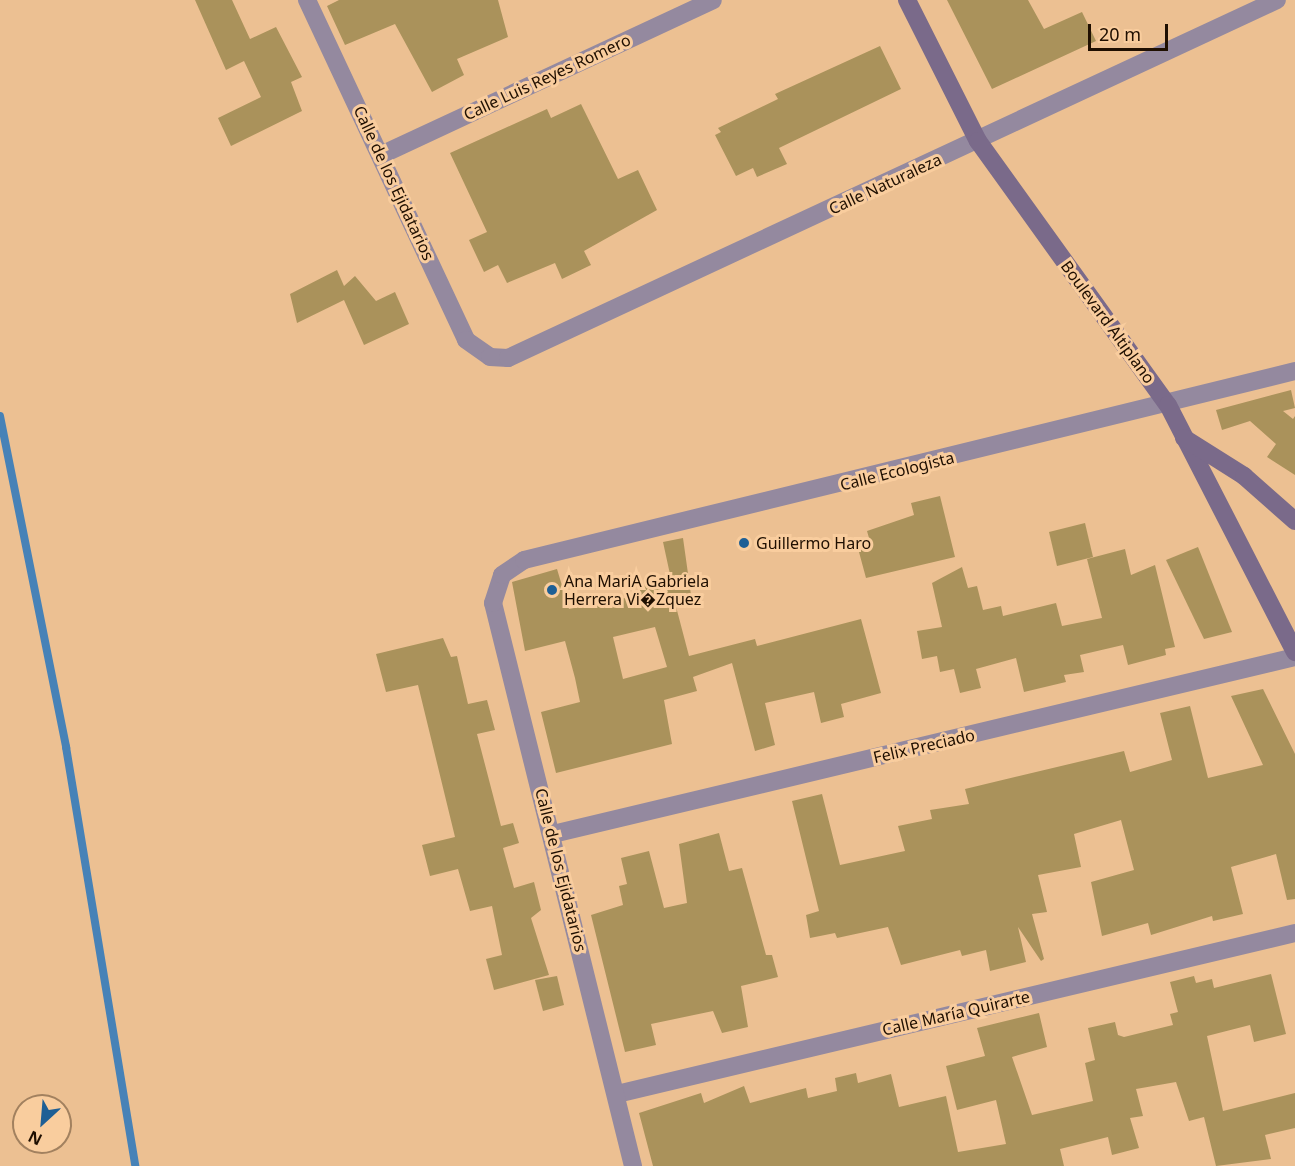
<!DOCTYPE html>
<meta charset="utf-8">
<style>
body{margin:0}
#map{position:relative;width:1295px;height:1166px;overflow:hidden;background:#ecc092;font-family:"Noto Sans",sans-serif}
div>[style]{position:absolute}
.stream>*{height:8px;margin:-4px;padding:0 4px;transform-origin:4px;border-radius:4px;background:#4782b7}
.building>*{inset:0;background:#aa925b}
.street>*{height:18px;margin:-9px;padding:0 9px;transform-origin:9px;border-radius:9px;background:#94899f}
.secondary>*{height:18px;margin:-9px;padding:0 9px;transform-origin:9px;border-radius:9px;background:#7a6a8a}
.dots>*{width:16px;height:16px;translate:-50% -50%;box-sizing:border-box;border:3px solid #f9cd9e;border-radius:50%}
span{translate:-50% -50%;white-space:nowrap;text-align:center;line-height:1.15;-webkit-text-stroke:6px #f9cd9e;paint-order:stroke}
.street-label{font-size:16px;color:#1f0f01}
.poi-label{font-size:16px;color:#1f0f01}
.left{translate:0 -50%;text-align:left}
.north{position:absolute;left:12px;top:1094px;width:60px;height:60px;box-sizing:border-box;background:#f9cd9e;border:2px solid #a2815f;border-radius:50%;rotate:206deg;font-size:16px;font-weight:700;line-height:24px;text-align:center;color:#1f0f01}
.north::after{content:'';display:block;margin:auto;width:21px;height:27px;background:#1e5f95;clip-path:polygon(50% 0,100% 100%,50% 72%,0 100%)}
.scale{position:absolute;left:1088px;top:24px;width:80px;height:27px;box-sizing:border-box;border:3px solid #1f0f01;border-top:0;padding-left:8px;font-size:18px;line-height:21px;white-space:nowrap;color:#1f0f01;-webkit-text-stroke:4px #f9cd9e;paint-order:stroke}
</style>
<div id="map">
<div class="stream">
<i style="left:0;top:416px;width:338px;rotate:78.7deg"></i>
<i style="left:66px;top:747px;width:425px;rotate:80.6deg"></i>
</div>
<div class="building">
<i style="clip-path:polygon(195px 0,232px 0,250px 39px,276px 27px,302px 77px,291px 82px,302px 111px,231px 146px,218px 118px,261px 97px,244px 61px,226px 70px)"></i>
<i style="clip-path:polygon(339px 0,498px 0,508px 37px,457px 59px,464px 75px,432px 92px,395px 24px,345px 45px,327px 6px)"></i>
<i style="clip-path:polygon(947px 0,1028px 0,1044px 29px,1082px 12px,1096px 41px,992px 89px)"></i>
<i style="clip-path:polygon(880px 46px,901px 89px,779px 148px,787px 164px,757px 177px,753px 168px,736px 176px,715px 135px,721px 132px,718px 128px,778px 99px,775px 94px)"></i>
<i style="clip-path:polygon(581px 104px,618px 179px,638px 170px,657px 210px,584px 251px,591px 265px,562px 279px,555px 263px,507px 283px,498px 265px,484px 272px,469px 240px,487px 232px,450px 153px,547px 109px,551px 118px)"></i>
<i style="clip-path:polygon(337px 270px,344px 286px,355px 276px,376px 301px,395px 292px,409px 324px,364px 345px,344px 300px,297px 323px,290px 294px)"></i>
<i style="clip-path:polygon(1291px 390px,1295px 408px,1283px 411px,1293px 419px,1295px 416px,1295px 475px,1267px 457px,1276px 444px,1250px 421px,1222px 430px,1216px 410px)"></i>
<i style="clip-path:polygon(940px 496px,955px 557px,866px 578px,856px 541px,869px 538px,867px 531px,914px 515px,911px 503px)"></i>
<i style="clip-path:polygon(1085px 523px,1093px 557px,1057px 566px,1049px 532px)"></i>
<i style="clip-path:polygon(evenodd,683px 538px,691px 595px,674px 599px,689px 656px,755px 639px,757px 646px,861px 619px,881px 693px,841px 704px,844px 717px,821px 723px,814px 692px,765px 703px,775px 745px,755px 751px,732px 663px,693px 677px,697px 691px,664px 700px,672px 744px,556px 773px,541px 712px,580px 702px,575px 678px,565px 641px,525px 651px,512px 582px,557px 569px,569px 609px,641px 595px,639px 587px,671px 579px,663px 542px,683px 538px,655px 627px,667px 667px,623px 679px,613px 637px,655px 627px)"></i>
<i style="clip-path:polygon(1198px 547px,1232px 632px,1204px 639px,1166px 560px)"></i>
<i style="clip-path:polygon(1125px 549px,1131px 575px,1155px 565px,1175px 647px,1165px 649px,1166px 655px,1128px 665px,1123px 645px,1080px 655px,1084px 672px,1064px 675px,1066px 682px,1024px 692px,1016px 658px,976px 669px,981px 688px,960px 693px,954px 669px,940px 672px,937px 656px,922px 659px,917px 631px,942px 627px,932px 583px,962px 567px,968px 588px,977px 586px,983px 610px,1001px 606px,1003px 616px,1056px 603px,1062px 626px,1102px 618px,1087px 559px)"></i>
<i style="clip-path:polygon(443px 638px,451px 657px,457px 656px,468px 704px,487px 700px,495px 730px,477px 734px,501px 826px,513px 823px,519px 843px,503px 848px,514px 888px,534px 882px,541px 910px,531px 918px,549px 975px,494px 990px,486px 959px,502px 955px,492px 906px,470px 911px,458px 869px,430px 876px,422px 845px,455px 837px,418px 685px,386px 692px,376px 654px)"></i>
<i style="clip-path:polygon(1263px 689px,1295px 754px,1295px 899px,1287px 900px,1276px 854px,1231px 867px,1243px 914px,1213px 921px,1212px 916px,1151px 935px,1148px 923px,1102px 936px,1091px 882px,1134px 870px,1121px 820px,1074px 834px,1081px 867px,1038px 875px,1047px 912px,1032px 914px,1044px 959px,1041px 961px,1018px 927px,1026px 962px,990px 971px,986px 950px,962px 956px,960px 950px,901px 965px,888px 927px,837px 938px,835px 933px,810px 938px,806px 915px,819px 911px,792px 801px,822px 794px,840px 865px,905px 851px,898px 826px,932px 819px,930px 810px,969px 804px,965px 789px,1124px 751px,1130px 772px,1172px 760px,1160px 713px,1190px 706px,1208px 778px,1263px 765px,1231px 696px)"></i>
<i style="clip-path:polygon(719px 833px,729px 871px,742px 868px,766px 955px,772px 955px,778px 977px,741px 986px,748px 1027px,722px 1033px,713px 1011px,651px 1024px,656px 1045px,625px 1052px,591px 915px,623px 905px,619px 886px,627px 884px,621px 858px,649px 851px,664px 908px,687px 903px,679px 844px)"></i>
<i style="clip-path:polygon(1271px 974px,1286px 1034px,1254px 1042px,1250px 1025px,1207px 1036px,1223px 1111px,1295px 1093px,1295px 1128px,1265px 1135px,1271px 1159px,1216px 1166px,1204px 1117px,1189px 1121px,1176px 1082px,1136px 1089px,1143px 1116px,1130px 1118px,1139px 1148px,1112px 1155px,1108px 1137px,1060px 1149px,1064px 1166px,653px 1166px,639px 1113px,701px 1093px,704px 1103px,744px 1086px,750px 1103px,806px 1088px,808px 1098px,837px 1091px,835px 1078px,856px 1073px,858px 1083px,891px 1074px,899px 1107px,946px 1096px,958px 1152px,1006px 1144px,996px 1100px,957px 1110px,946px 1066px,985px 1056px,977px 1028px,1039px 1013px,1047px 1047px,1012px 1057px,1032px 1115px,1093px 1101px,1085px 1063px,1095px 1060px,1088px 1028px,1115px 1022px,1118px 1035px,1124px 1037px,1173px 1025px,1170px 1014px,1178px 1012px,1170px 982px,1194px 976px,1196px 983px,1212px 979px,1214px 988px)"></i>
<i style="clip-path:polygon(557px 976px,564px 1005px,543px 1011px,535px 980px)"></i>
</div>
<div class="street">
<i style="left:307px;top:0;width:375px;rotate:64.9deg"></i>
<i style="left:466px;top:340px;width:29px;rotate:35deg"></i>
<i style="left:490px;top:357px;width:18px;rotate:3deg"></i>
<i style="left:508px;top:358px;width:848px;rotate:-24.96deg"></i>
<i style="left:381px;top:155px;width:366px;rotate:-25deg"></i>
<i style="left:553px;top:834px;width:763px;rotate:-13.42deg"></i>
<i style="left:617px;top:1094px;width:697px;rotate:-13.36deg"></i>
<i style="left:633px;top:1166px;width:580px;rotate:-103.96deg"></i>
<i style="left:493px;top:603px;width:29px;rotate:-72deg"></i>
<i style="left:502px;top:575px;width:27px;rotate:-34deg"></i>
<i style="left:524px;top:560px;width:794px;rotate:-13.77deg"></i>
</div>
<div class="secondary">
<i style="left:907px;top:0;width:158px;rotate:63.3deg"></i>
<i style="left:978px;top:141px;width:325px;rotate:54.3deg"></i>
<i style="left:1168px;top:405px;width:278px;rotate:62.8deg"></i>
<i style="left:1184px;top:438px;width:71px;rotate:32.3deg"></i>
<i style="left:1244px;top:476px;width:68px;rotate:41.4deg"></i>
</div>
<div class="dots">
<i style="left:744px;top:543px;background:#1e5f95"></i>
<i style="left:552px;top:590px;background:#1e5f95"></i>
</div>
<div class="street-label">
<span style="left:547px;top:77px;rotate:-25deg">Calle Luis Reyes Romero</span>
<span style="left:394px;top:183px;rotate:65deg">Calle de los Ejidatarios</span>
<span style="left:885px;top:184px;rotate:-25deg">Calle Naturaleza</span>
<span style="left:1108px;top:322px;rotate:54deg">Boulevard Altiplano</span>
<span style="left:897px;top:471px;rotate:-14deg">Calle Ecologista</span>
<span style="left:924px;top:746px;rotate:-13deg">Felix Preciado</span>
<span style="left:561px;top:870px;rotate:76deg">Calle de los Ejidatarios</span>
<span style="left:956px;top:1013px;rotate:-13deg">Calle María Quirarte</span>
</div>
<div class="poi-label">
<span class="left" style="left:756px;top:543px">Guillermo Haro</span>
<span class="left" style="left:564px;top:590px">Ana MariA Gabriela<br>Herrera Vi�Zquez</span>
</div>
<div class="north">N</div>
<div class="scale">20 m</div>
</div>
